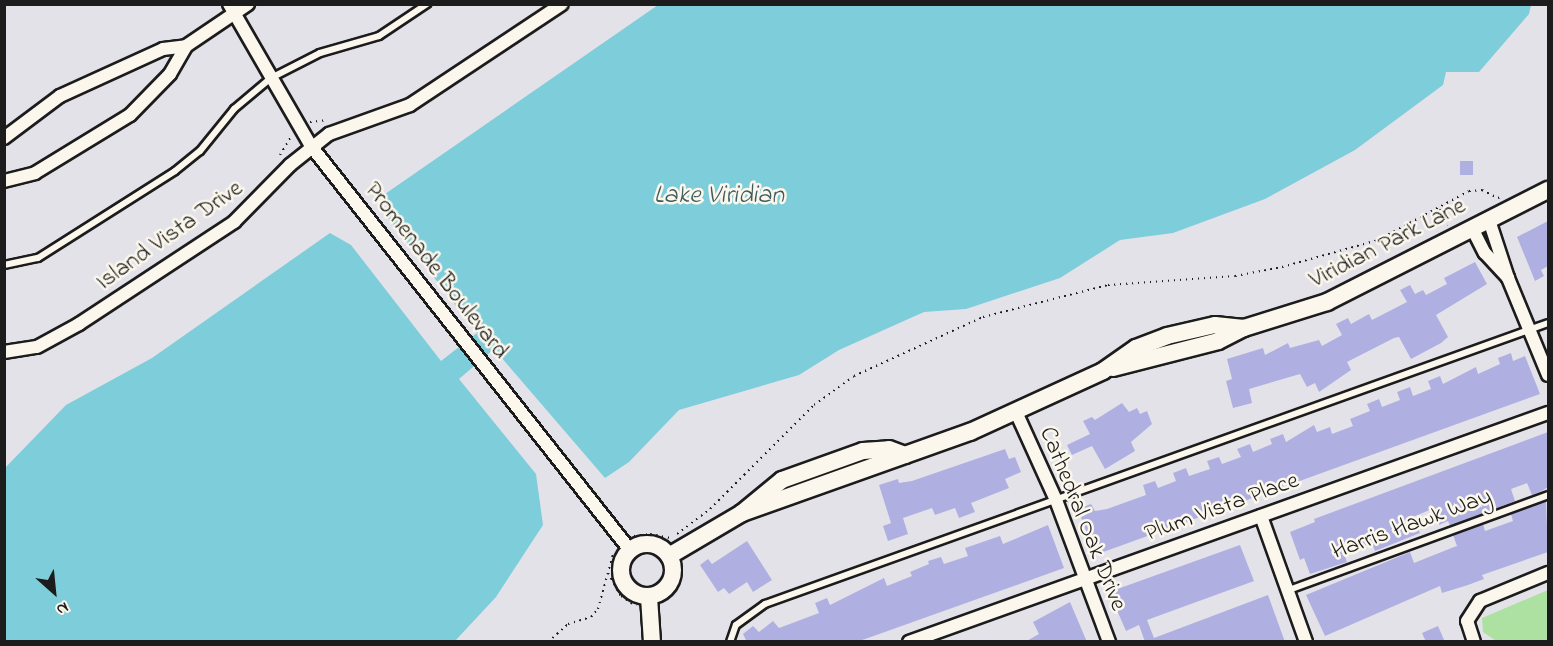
<!DOCTYPE html>
<style>
body{margin:0}
#map{position:relative;width:1553px;height:646px;overflow:hidden;background:#e4e2e9;font-family:"Indie Flower",sans-serif}
div>[style]{position:absolute}
.green>*{inset:0;background:#ade1a2}
.water>*{inset:0;background:#7ecdda}
.building>*{inset:0;background:#afb0e1}
.path>*{height:2px;margin-top:-1px;transform-origin:0;background:repeating-linear-gradient(90deg,#1c1c1c 0 1.5px,transparent 0 6px)}
.roads{filter:drop-shadow(2px 0 #1c1c1c) drop-shadow(-2px 0 #1c1c1c) drop-shadow(0 2px #1c1c1c) drop-shadow(0 -2px #1c1c1c)}
.lane>*{height:6px;margin:-3px;padding:0 3px;transform-origin:3px;border-radius:3px;background:#fbf7ec}
.street>*{height:12px;margin:-6px;padding:0 6px;transform-origin:6px;border-radius:6px;background:#fbf7ec}
.secondary>*{height:16px;margin:-8px;padding:0 8px;transform-origin:8px;border-radius:8px;background:#fbf7ec}
.secondary>.ring{margin:-8px;padding:0;box-sizing:content-box;background:none;border:16px solid #fbf7ec;border-radius:50%}
span{translate:-50% -50%;white-space:nowrap;text-align:center;line-height:1.15;-webkit-text-stroke:5px #fbf7ec;paint-order:stroke}
.street-label{font-size:24px;color:#1c1c1c}
.water-label{font-size:26px;color:#3e5a5e;font-style:italic}
.frame{position:absolute;inset:0;border:6px solid #1c1c1c;pointer-events:none}
.north{position:absolute;left:24px;top:562px;width:60px;height:60px;-webkit-text-stroke:4px #fbf7ec;paint-order:stroke;rotate:153deg;font-size:16px;font-weight:700;line-height:24px;text-align:center;color:#1c1c1c}
.north::after{content:'';display:block;margin:auto;width:21px;height:27px;background:#1c1c1c;clip-path:polygon(50% 0,100% 100%,50% 72%,0 100%)}
</style>
<div id="map">
<div class="green">
<i style="clip-path:polygon(1548px 590px,1548px 641px,1496px 641px,1483px 632px,1482px 618px)"></i>
</div>
<div class="water">
<i style="clip-path:polygon(658px 5px,1531px 5px,1529px 14px,1479px 72px,1446px 72px,1443px 85px,1355px 150px,1265px 199px,1173px 233px,1120px 240px,1060px 278px,966px 309px,924px 312px,839px 350px,799px 375px,679px 410px,629px 462px,605px 478px,494px 349px,459px 379px,536px 474px,543px 525px,496px 597px,455px 641px,5px 641px,4px 469px,66px 405px,152px 358px,330px 233px,351px 245px,441px 361px,477px 333px,388px 218px,385px 194px)"></i>
</div>
<div class="building">
<i style="clip-path:polygon(1460px 161px,1473px 161px,1473px 175px,1460px 175px)"></i>
<i style="clip-path:polygon(1548px 221px,1548px 266px,1541px 270px,1544px 276px,1535px 281px,1517px 237px)"></i>
<i style="clip-path:polygon(1475px 262px,1487px 284px,1436px 315px,1448px 337px,1441px 343px,1411px 359px,1399px 337px,1394px 338px,1347px 362px,1351px 370px,1319px 392px,1315px 383px,1307px 387px,1300px 374px,1249px 389px,1252px 403px,1233px 408px,1226px 381px,1232px 379px,1227px 359px,1263px 348px,1265px 355px,1288px 343px,1290px 348px,1319px 340px,1322px 346px,1342px 335px,1336px 324px,1348px 318px,1351px 324px,1369px 314px,1372px 320px,1407px 302px,1400px 290px,1410px 285px,1415px 294px,1423px 290px,1426px 295px,1447px 284px,1444px 278px)"></i>
<i style="clip-path:polygon(1511px 353px,1513px 361px,1525px 356px,1540px 394px,1095px 555px,1078px 509px,1091px 504px,1095px 511px,1107px 509px,1146px 495px,1143px 485px,1155px 481px,1158px 488px,1176px 481px,1173px 473px,1186px 468px,1189px 476px,1210px 469px,1207px 461px,1219px 457px,1222px 464px,1241px 457px,1237px 449px,1250px 444px,1253px 452px,1272px 444px,1270px 439px,1283px 434px,1286px 442px,1314px 425px,1317px 432px,1330px 427px,1332px 434px,1353px 426px,1350px 419px,1370px 411px,1367px 404px,1379px 399px,1382px 407px,1400px 400px,1397px 392px,1410px 387px,1413px 396px,1431px 389px,1428px 381px,1440px 376px,1443px 384px,1476px 367px,1478px 374px,1500px 364px,1498px 358px)"></i>
<i style="clip-path:polygon(1122px 403px,1129px 412px,1137px 408px,1140px 414px,1147px 411px,1152px 424px,1131px 442px,1135px 451px,1105px 469px,1092px 446px,1072px 455px,1067px 445px,1090px 434px,1083px 421px,1092px 417px,1095px 420px)"></i>
<i style="clip-path:polygon(1548px 432px,1548px 487px,1542px 491px,1532px 495px,1527px 483px,1511px 489px,1515px 501px,1450px 526px,1448px 521px,1439px 525px,1432px 509px,1413px 517px,1420px 533px,1375px 551px,1372px 543px,1344px 554px,1347px 562px,1310px 574px,1304px 558px,1300px 560px,1290px 532px,1315px 522px,1314px 519px)"></i>
<i style="clip-path:polygon(1005px 449px,1009px 459px,1015px 457px,1021px 472px,1005px 479px,1009px 488px,971px 503px,975px 512px,959px 518px,955px 508px,935px 515px,932px 508px,903px 518px,908px 534px,888px 541px,883px 526px,891px 523px,879px 485px,898px 479px,899px 483px,912px 481px)"></i>
<i style="clip-path:polygon(1546px 501px,1548px 552px,1482px 575px,1484px 579px,1468px 585px,1442px 593px,1440px 586px,1325px 636px,1306px 595px,1410px 552px,1414px 563px,1454px 547px,1457px 546px,1453px 535px,1483px 524px,1485px 531px,1513px 521px,1511px 514px)"></i>
<i style="clip-path:polygon(1048px 525px,1064px 568px,868px 638px,856px 642px,747px 642px,743px 634px,753px 626px,759px 632px,773px 621px,779px 628px,819px 613px,815px 603px,827px 598px,830px 605px,884px 578px,887px 586px,912px 576px,910px 572px,929px 564px,928px 561px,941px 557px,944px 564px,968px 556px,965px 548px,1000px 536px,1003px 544px)"></i>
<i style="clip-path:polygon(747px 541px,772px 580px,753px 592px,747px 582px,729px 594px,724px 588px,718px 592px,700px 565px,708px 559px,712px 564px)"></i>
<i style="clip-path:polygon(1240px 545px,1254px 581px,1147px 620px,1154px 638px,1268px 595px,1285px 642px,1145px 642px,1139px 625px,1126px 631px,1109px 592px)"></i>
<i style="clip-path:polygon(1070px 602px,1087px 642px,1025px 642px,1039px 634px,1033px 622px)"></i>
<i style="clip-path:polygon(1438px 626px,1445px 642px,1426px 642px,1422px 633px)"></i>
</div>
<div class="path">
<i style="left:310px;top:122px;width:17px;rotate:-7deg"></i>
<i style="left:280px;top:155px;width:21px;rotate:-59deg"></i>
<i style="left:1440px;top:209px;width:18px;rotate:63deg"></i>
<i style="left:677px;top:534px;width:41px;rotate:-37.1deg"></i>
<i style="left:710px;top:509px;width:147px;rotate:-45deg"></i>
<i style="left:814px;top:405px;width:49px;rotate:-35.9deg"></i>
<i style="left:854px;top:376px;width:142px;rotate:-24.6deg"></i>
<i style="left:983px;top:317px;width:129px;rotate:-14.4deg"></i>
<i style="left:1108px;top:285px;width:127px;rotate:-4.1deg"></i>
<i style="left:1235px;top:276px;width:48px;rotate:-10.8deg"></i>
<i style="left:1282px;top:267px;width:100px;rotate:-15.7deg"></i>
<i style="left:1378px;top:240px;width:103px;rotate:-28.3deg"></i>
<i style="left:1469px;top:191px;width:13px;rotate:-4deg"></i>
<i style="left:1482px;top:190px;width:18px;rotate:27deg"></i>
<i style="left:1498px;top:198px;width:5px;rotate:-22deg"></i>
<i style="left:634px;top:536px;width:16px;rotate:-7deg"></i>
<i style="left:650px;top:534px;width:20px;rotate:11deg"></i>
<i style="left:608px;top:573px;width:26px;rotate:61deg"></i>
<i style="left:621px;top:596px;width:18px;rotate:34deg"></i>
<i style="left:548px;top:642px;width:27px;rotate:-42deg"></i>
<i style="left:568px;top:624px;width:24px;rotate:-17deg"></i>
<i style="left:591px;top:617px;width:11px;rotate:-49deg"></i>
<i style="left:598px;top:609px;width:57px;rotate:-74.7deg"></i>
</div>
<div class="roads">
<div class="lane">
<i style="left:4px;top:265px;width:35px;rotate:-12deg"></i>
<i style="left:38px;top:258px;width:162px;rotate:-32.4deg"></i>
<i style="left:175px;top:171px;width:32px;rotate:-39deg"></i>
<i style="left:200px;top:151px;width:54px;rotate:-51deg"></i>
<i style="left:234px;top:109px;width:48px;rotate:-40deg"></i>
<i style="left:271px;top:78px;width:55px;rotate:-27deg"></i>
<i style="left:320px;top:53px;width:61px;rotate:-16.1deg"></i>
<i style="left:379px;top:36px;width:58px;rotate:-33.7deg"></i>
<i style="left:1289px;top:590px;width:276px;rotate:-20.1deg"></i>
<i style="left:730px;top:642px;width:18px;rotate:-71deg"></i>
<i style="left:736px;top:625px;width:36px;rotate:-36deg"></i>
<i style="left:765px;top:604px;width:832px;rotate:-19.74deg"></i>
</div>
<div class="street">
<i style="left:229px;top:4px;width:164px;rotate:60deg"></i>
<i style="left:311px;top:146px;width:515px;rotate:51.71deg"></i>
<i style="left:4px;top:138px;width:70px;rotate:-36.9deg"></i>
<i style="left:60px;top:96px;width:113px;rotate:-24.5deg"></i>
<i style="left:163px;top:49px;width:23px;rotate:-7deg"></i>
<i style="left:186px;top:46px;width:75px;rotate:-34.1deg"></i>
<i style="left:4px;top:181px;width:32px;rotate:-14deg"></i>
<i style="left:35px;top:173px;width:111px;rotate:-31.4deg"></i>
<i style="left:130px;top:115px;width:57px;rotate:-45.7deg"></i>
<i style="left:170px;top:74px;width:32px;rotate:-60deg"></i>
<i style="left:1489px;top:220px;width:61px;rotate:71.9deg"></i>
<i style="left:1508px;top:278px;width:105px;rotate:67.6deg"></i>
<i style="left:1472px;top:228px;width:28px;rotate:63deg"></i>
<i style="left:1485px;top:253px;width:34px;rotate:47deg"></i>
<i style="left:4px;top:352px;width:33px;rotate:-9deg"></i>
<i style="left:37px;top:347px;width:48px;rotate:-28.7deg"></i>
<i style="left:79px;top:324px;width:186px;rotate:-33.3deg"></i>
<i style="left:234px;top:222px;width:80px;rotate:-45.5deg"></i>
<i style="left:290px;top:165px;width:50px;rotate:-38.5deg"></i>
<i style="left:329px;top:134px;width:86px;rotate:-19.7deg"></i>
<i style="left:410px;top:105px;width:182px;rotate:-33.6deg"></i>
<i style="left:1016px;top:412px;width:97px;rotate:65.6deg"></i>
<i style="left:1056px;top:500px;width:152px;rotate:69.5deg"></i>
<i style="left:1261px;top:516px;width:134px;rotate:70.3deg"></i>
<i style="left:909px;top:642px;width:679px;rotate:-19.72deg"></i>
<i style="left:1474px;top:642px;width:22px;rotate:-108deg"></i>
<i style="left:1467px;top:621px;width:24px;rotate:-57deg"></i>
<i style="left:1480px;top:601px;width:74px;rotate:-22.4deg"></i>
</div>
<div class="secondary">
<i style="left:1113px;top:368px;width:108px;rotate:-14.4deg"></i>
<i style="left:1218px;top:341px;width:29px;rotate:-27deg"></i>
<i style="left:1244px;top:328px;width:87px;rotate:-17.4deg"></i>
<i style="left:1327px;top:302px;width:248px;rotate:-26.9deg"></i>
<i style="left:742px;top:513px;width:242px;rotate:-19.6deg"></i>
<i style="left:970px;top:432px;width:146px;rotate:-24.6deg"></i>
<i style="left:1103px;top:371px;width:40px;rotate:-34.9deg"></i>
<i style="left:1136px;top:348px;width:33px;rotate:-21deg"></i>
<i style="left:1167px;top:336px;width:49px;rotate:-12.9deg"></i>
<i style="left:1215px;top:325px;width:29px;rotate:6deg"></i>
<i class="ring" style="left:621px;top:544px;width:36px;height:36px"></i>
<i style="left:669px;top:556px;width:85px;rotate:-30.5deg"></i>
<i style="left:742px;top:513px;width:52px;rotate:-39.5deg"></i>
<i style="left:782px;top:480px;width:86px;rotate:-19.7deg"></i>
<i style="left:863px;top:451px;width:26px;rotate:-4deg"></i>
<i style="left:889px;top:449px;width:17px;rotate:21deg"></i>
<i style="left:649px;top:597px;width:45px;rotate:86.2deg"></i>
</div>
</div>
<div class="street-label">
<span style="left:170px;top:236px;rotate:-35deg">Island Vista Drive</span>
<span style="left:1388px;top:244px;rotate:-27deg">Viridian Park Lane</span>
<span style="left:436px;top:271px;rotate:52deg">Promenade Boulevard</span>
<span style="left:1222px;top:508px;rotate:-20deg">Plum Vista Place</span>
<span style="left:1082px;top:519px;rotate:68deg">Cathedral Oak Drive</span>
<span style="left:1412px;top:525px;rotate:-20deg">Harris Hawk Way</span>
</div>
<div class="water-label">
<span style="left:719px;top:197px">Lake Viridian</span>
</div>
<div class="frame"></div>
<div class="north">N</div>
</div>
